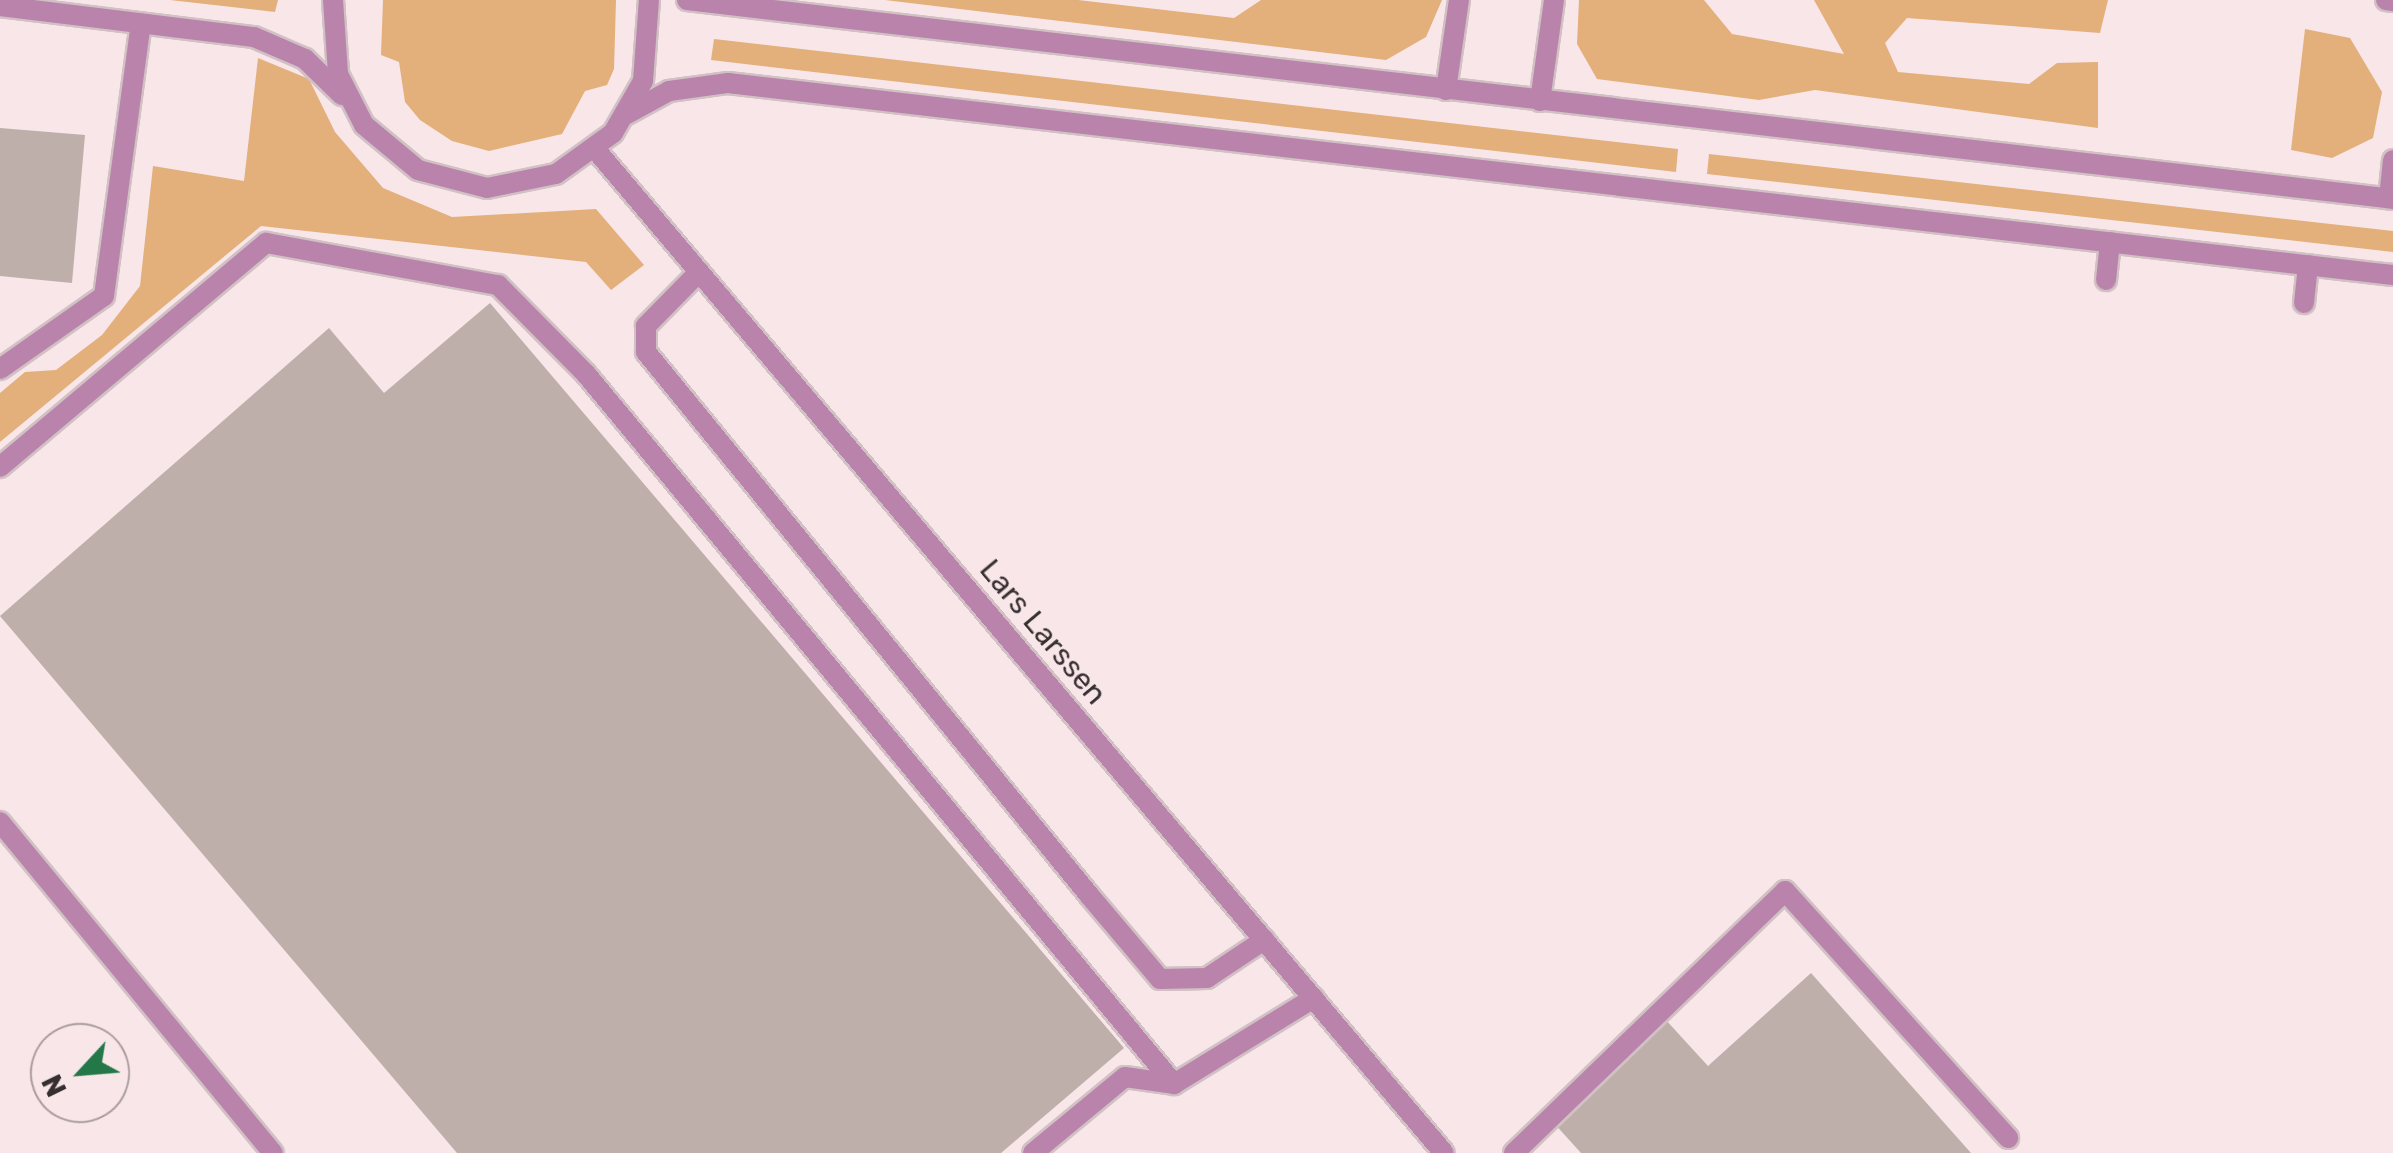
<!DOCTYPE html>
<style>
body{margin:0}
#map{position:relative;width:2393px;height:1153px;overflow:hidden;background:#f8e6e9;font-family:Rubik,sans-serif}
div>[style]{position:absolute}
.green>*{inset:0;background:#e3af7b}
.building>*{inset:0;background:#bfafaa}
.roads{filter:drop-shadow(2px 0 #d1c1c4) drop-shadow(-2px 0 #d1c1c4) drop-shadow(0 2px #d1c1c4) drop-shadow(0 -2px #d1c1c4)}
.service>*{height:20px;margin:-10px;padding:0 10px;transform-origin:10px;border-radius:10px;background:#ba83ab}
.minor>*{height:20px;margin:-10px;padding:0 10px;transform-origin:10px;border-radius:10px;background:#ba83ab}
span{translate:-50% -50%;white-space:nowrap;text-align:center;line-height:1.15;-webkit-text-stroke:9px #f8e6e9;paint-order:stroke}
.street-label{font-size:30px;color:#362f30}
.north{position:absolute;left:30px;top:1023px;width:100px;height:100px;box-sizing:border-box;background:#f8e6e9;border:2px solid #aa9d9f;border-radius:50%;rotate:244deg;font-size:28px;font-weight:700;line-height:40px;text-align:center;color:#362f30}
.north::after{content:'';display:block;margin:auto;width:35px;height:45px;background:#237749;clip-path:polygon(50% 0,100% 100%,50% 72%,0 100%)}
</style>
<div id="map">
<div class="green">
<i style="clip-path:polygon(170px 0,278px 0,275px 12px)"></i>
<i style="clip-path:polygon(383px 0,616px 0,614px 69px,607px 85px,585px 91px,562px 134px,489px 151px,452px 141px,420px 120px,405px 102px,399px 62px,381px 55px)"></i>
<i style="clip-path:polygon(885px 0,1078px 0,1234px 18px,1261px 0,1442px 0,1426px 37px,1386px 60px)"></i>
<i style="clip-path:polygon(1579px 0,1704px 0,1732px 34px,1844px 54px,1814px 0,2108px 0,2100px 33px,1907px 18px,1885px 43px,1898px 72px,2029px 84px,2057px 63px,2098px 62px,2098px 128px,1815px 90px,1759px 100px,1597px 79px,1577px 44px)"></i>
<i style="clip-path:polygon(2305px 29px,2350px 38px,2382px 92px,2373px 138px,2332px 158px,2291px 150px)"></i>
<i style="clip-path:polygon(714px 39px,1678px 149px,1676px 172px,711px 60px)"></i>
<i style="clip-path:polygon(258px 58px,309px 79px,335px 132px,383px 188px,452px 217px,596px 209px,644px 265px,611px 290px,586px 262px,261px 226px,0 442px,0 393px,25px 372px,56px 370px,102px 335px,140px 286px,153px 166px,244px 181px)"></i>
<i style="clip-path:polygon(1709px 154px,2393px 231px,2393px 252px,1707px 174px)"></i>
</div>
<div class="building">
<i style="clip-path:polygon(0 128px,85px 135px,72px 283px,0 276px)"></i>
<i style="clip-path:polygon(490px 303px,1124px 1048px,1001px 1153px,457px 1153px,0 616px,329px 328px,384px 393px)"></i>
<i style="clip-path:polygon(1811px 973px,1971px 1153px,1581px 1153px,1552px 1121px,1665px 1019px,1708px 1066px)"></i>
</div>
<div class="roads">
<div class="service">
<i style="left:2386px;top:0;width:7px;rotate:8deg"></i>
<i style="left:1446px;top:90px;width:91px;rotate:-81.8deg"></i>
<i style="left:1540px;top:101px;width:102px;rotate:-82.1deg"></i>
<i style="left:2389px;top:198px;width:38px;rotate:-84deg"></i>
<i style="left:699px;top:272px;width:76px;rotate:134.5deg"></i>
<i style="left:646px;top:326px;width:26px;rotate:90deg"></i>
<i style="left:646px;top:352px;width:701px;rotate:50.79deg"></i>
<i style="left:1089px;top:895px;width:110px;rotate:49.8deg"></i>
<i style="left:1160px;top:979px;width:47px;rotate:-1.2deg"></i>
<i style="left:1207px;top:978px;width:69px;rotate:-33.7deg"></i>
<i style="left:2106px;top:280px;width:38px;rotate:-84deg"></i>
<i style="left:2304px;top:303px;width:38px;rotate:-84deg"></i>
<i style="left:0;top:369px;width:127px;rotate:-35.1deg"></i>
<i style="left:104px;top:296px;width:275px;rotate:-82.3deg"></i>
<i style="left:0;top:467px;width:348px;rotate:-40.1deg"></i>
<i style="left:266px;top:243px;width:236px;rotate:10.3deg"></i>
<i style="left:498px;top:285px;width:125px;rotate:45.3deg"></i>
<i style="left:586px;top:374px;width:922px;rotate:50.37deg"></i>
<i style="left:0;top:822px;width:429px;rotate:50.5deg"></i>
<i style="left:1033px;top:1153px;width:119px;rotate:-39.6deg"></i>
<i style="left:1125px;top:1077px;width:49px;rotate:8.1deg"></i>
<i style="left:1174px;top:1084px;width:164px;rotate:-31.6deg"></i>
<i style="left:1514px;top:1153px;width:377px;rotate:-44deg"></i>
<i style="left:1785px;top:891px;width:333px;rotate:47.9deg"></i>
</div>
<div class="minor">
<i style="left:333px;top:0;width:74px;rotate:86.1deg"></i>
<i style="left:338px;top:74px;width:57px;rotate:63deg"></i>
<i style="left:364px;top:125px;width:70px;rotate:39.8deg"></i>
<i style="left:418px;top:170px;width:71px;rotate:14.6deg"></i>
<i style="left:487px;top:188px;width:70px;rotate:-11.5deg"></i>
<i style="left:556px;top:174px;width:70px;rotate:-35.7deg"></i>
<i style="left:613px;top:133px;width:60px;rotate:-60deg"></i>
<i style="left:643px;top:81px;width:81px;rotate:-85.8deg"></i>
<i style="left:687px;top:0;width:1718px;rotate:6.65deg"></i>
<i style="left:0;top:6px;width:256px;rotate:7deg"></i>
<i style="left:254px;top:37px;width:56px;rotate:23.3deg"></i>
<i style="left:305px;top:59px;width:52px;rotate:44.2deg"></i>
<i style="left:627px;top:114px;width:48px;rotate:-28.7deg"></i>
<i style="left:669px;top:91px;width:60px;rotate:-7.7deg"></i>
<i style="left:728px;top:83px;width:1676px;rotate:6.58deg"></i>
<i style="left:596px;top:150px;width:1313px;rotate:49.79deg"></i>
</div>
</div>
<div class="street-label">
<span style="left:1043px;top:632px;rotate:50deg">Lars Larssen</span>
</div>
<div class="north">N</div>
</div>
